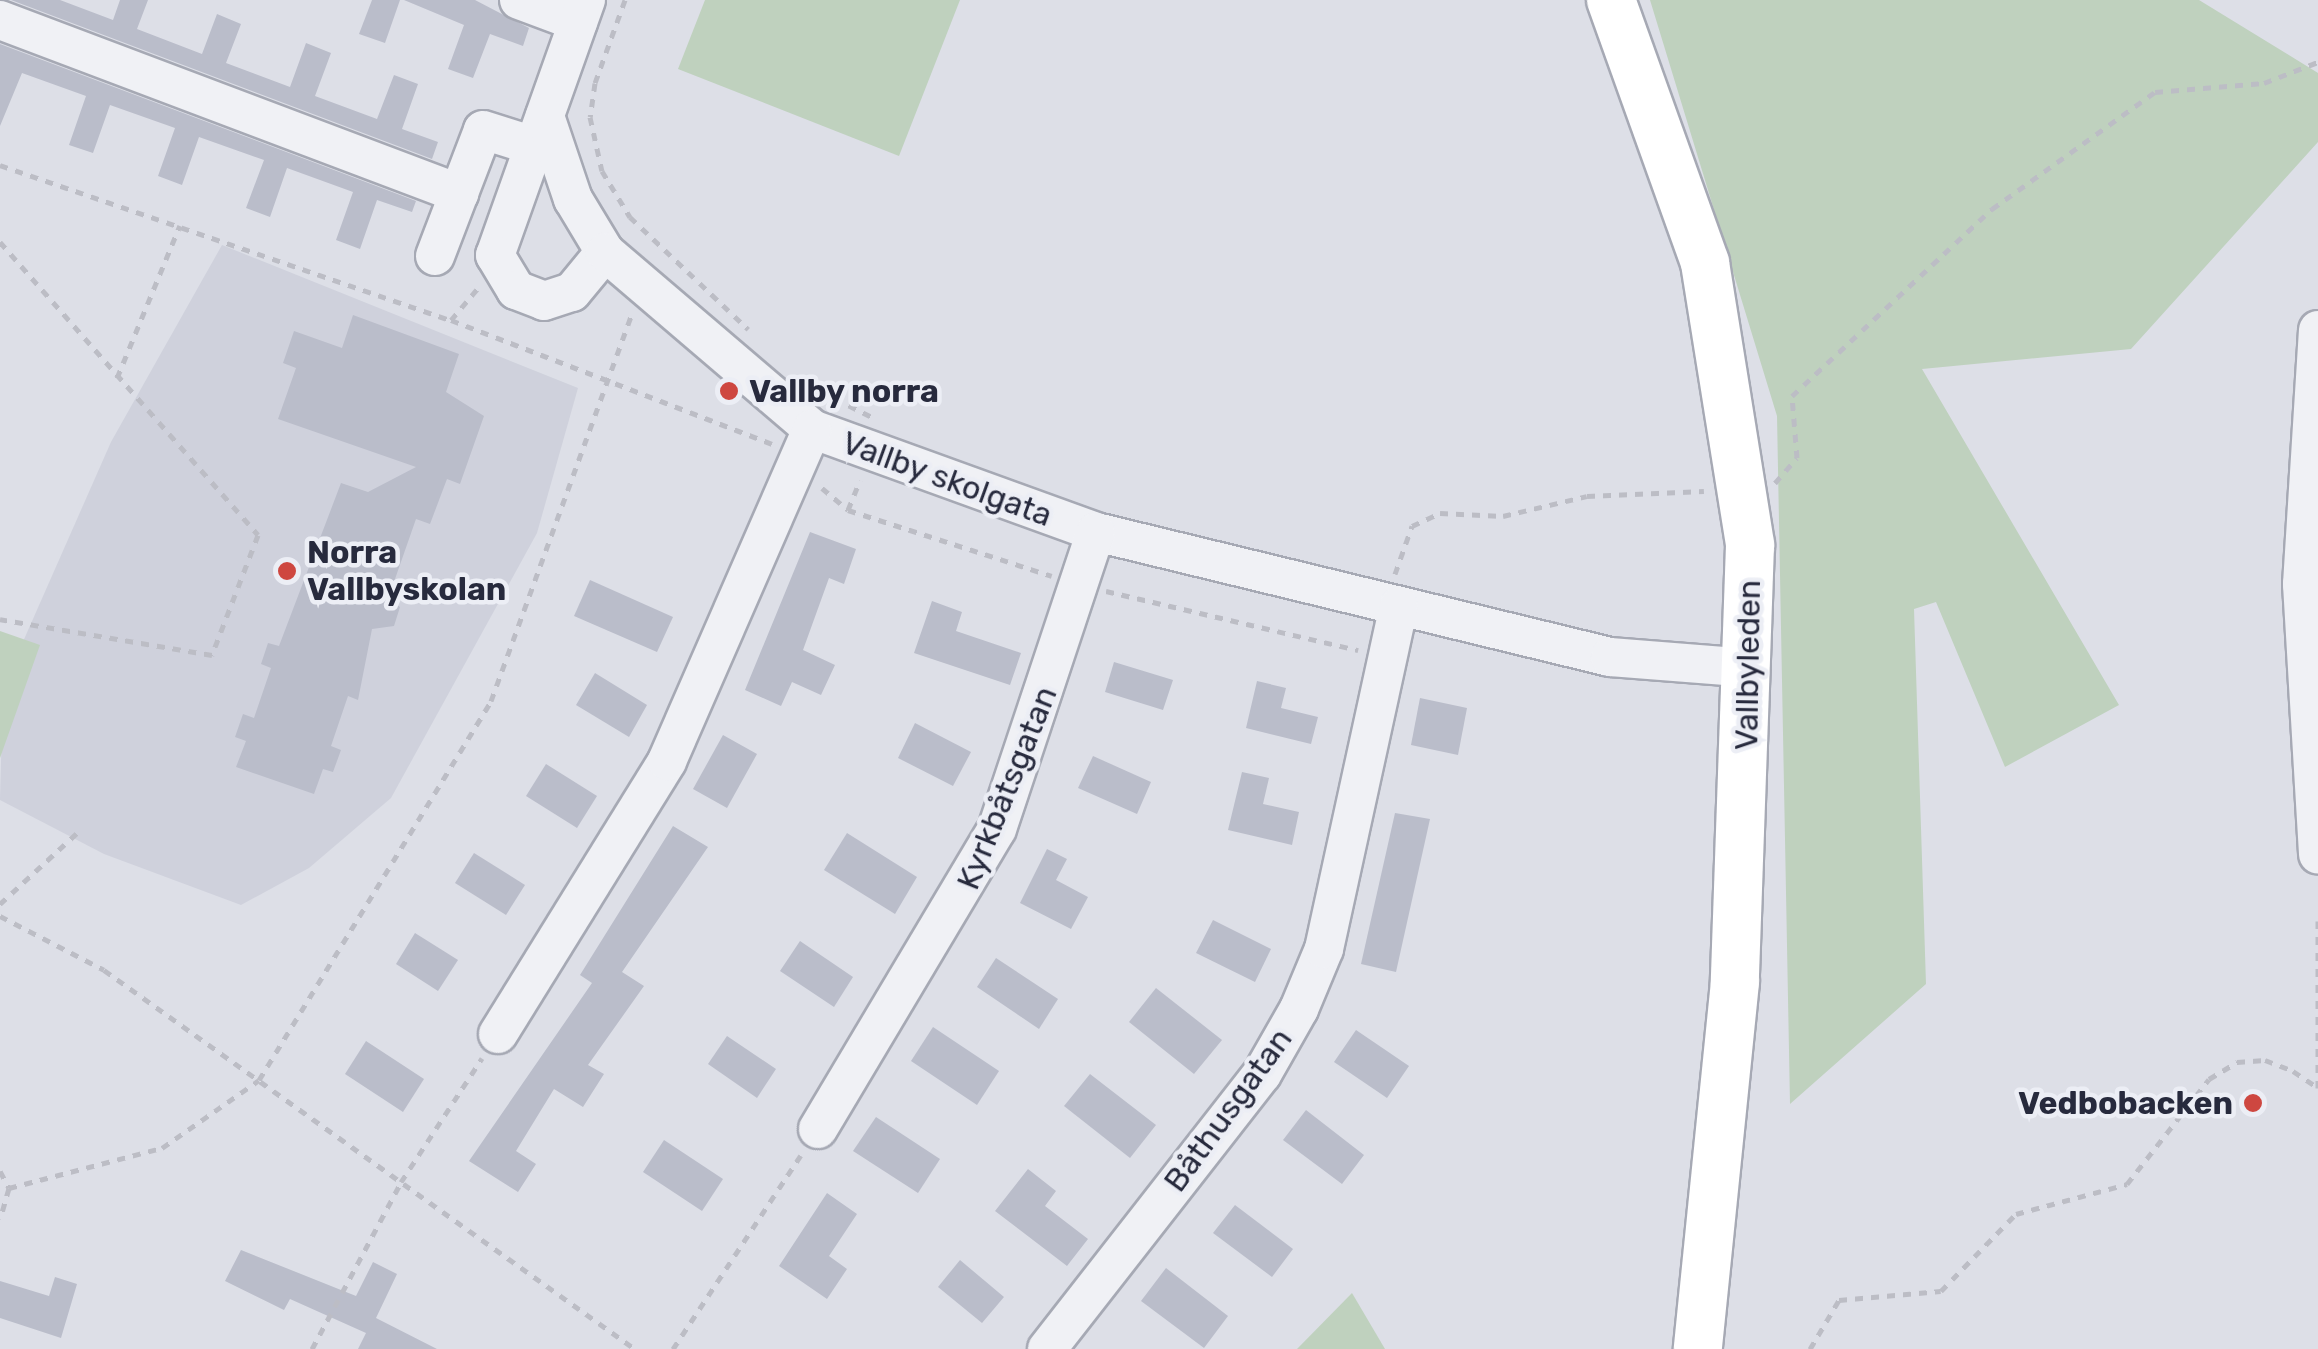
<!DOCTYPE html>
<meta charset="utf-8">
<style>
body{margin:0}
#map{position:relative;width:2318px;height:1349px;overflow:hidden;background:#dddfe7;font-family:Rubik,sans-serif}
div>[style]{position:absolute}
.built>*{inset:0;background:#cfd1dc}
.green>*{inset:0;background:#bfd1be}
.building>*{inset:0;background:#babdca}
.path>*{height:5px;margin-top:-2.5px;transform-origin:0;background:repeating-linear-gradient(90deg,#bcbdc5 0 8px,transparent 0 16px)}
.roads{filter:drop-shadow(2px 0 #a6a9b4) drop-shadow(-2px 0 #a6a9b4) drop-shadow(0 2px #a6a9b4) drop-shadow(0 -2px #a6a9b4)}
.minor>*{height:38px;margin:-19px;padding:0 19px;transform-origin:19px;border-radius:19px;background:#f0f1f5}
.major>*{height:48px;margin:-24px;padding:0 24px;transform-origin:24px;border-radius:24px;background:#fff}
.dots>*{width:28px;height:28px;translate:-50% -50%;box-sizing:border-box;border:5px solid #eceef5;border-radius:50%}
span{translate:-50% -50%;white-space:nowrap;text-align:center;line-height:1.15;-webkit-text-stroke:9px #eceef5;paint-order:stroke}
.poi-label{font-size:32px;color:#272a3d;font-weight:700}
.left{translate:0 -50%;text-align:left}
.right{translate:-100% -50%;text-align:right}
.street-label{font-size:32px;color:#272a3d}
</style>
<div id="map">
<div class="built">
<i style="clip-path:polygon(222px 245px,578px 388px,537px 533px,391px 798px,309px 868px,241px 905px,104px 854px,0 800px,3px 687px,111px 442px)"></i>
</div>
<div class="green">
<i style="clip-path:polygon(705px 0,960px 0,899px 156px,678px 69px)"></i>
<i style="clip-path:polygon(1650px 0,2199px 0,2318px 73px,2318px 142px,2131px 349px,1922px 369px,2119px 705px,2005px 767px,1936px 602px,1914px 609px,1926px 984px,1790px 1104px,1777px 416px)"></i>
<i style="clip-path:polygon(0 631px,40px 645px,0 758px)"></i>
<i style="clip-path:polygon(1352px 1293px,1385px 1349px,1297px 1349px)"></i>
</div>
<div class="building">
<i style="clip-path:polygon(11px 0,60px 0,113px 20px,120px 0,148px 0,137px 29px,202px 54px,217px 14px,241px 24px,226px 63px,290px 87px,306px 43px,331px 53px,315px 96px,377px 119px,394px 75px,418px 84px,402px 129px,438px 142px,432px 159px)"></i>
<i style="clip-path:polygon(372px 0,400px 0,385px 43px,359px 34px)"></i>
<i style="clip-path:polygon(404px 0,475px 0,529px 28px,523px 46px,490px 34px,473px 78px,448px 69px,464px 25px)"></i>
<i style="clip-path:polygon(0 44px,416px 201px,412px 212px,377px 200px,360px 249px,336px 240px,353px 192px,287px 168px,270px 217px,246px 208px,264px 160px,199px 137px,182px 185px,158px 176px,175px 128px,110px 105px,93px 153px,69px 145px,86px 96px,22px 73px,0 126px)"></i>
<i style="clip-path:polygon(353px 315px,459px 354px,446px 392px,484px 416px,460px 484px,447px 479px,430px 524px,416px 519px,388px 599px,400px 607px,394px 626px,372px 629px,358px 700px,348px 696px,331px 746px,341px 750px,333px 772px,323px 769px,314px 794px,236px 767px,246px 741px,235px 737px,243px 714px,254px 718px,271px 668px,261px 664px,268px 643px,279px 646px,341px 483px,368px 492px,416px 467px,278px 419px,296px 368px,283px 363px,294px 331px,342px 348px)"></i>
<i style="clip-path:polygon(810px 532px,856px 549px,844px 584px,829px 578px,803px 650px,835px 665px,821px 695px,792px 682px,781px 706px,745px 690px)"></i>
<i style="clip-path:polygon(590px 580px,673px 617px,657px 652px,574px 616px)"></i>
<i style="clip-path:polygon(932px 601px,962px 612px,956px 631px,1021px 653px,1010px 685px,914px 653px)"></i>
<i style="clip-path:polygon(1114px 662px,1173px 680px,1163px 710px,1105px 692px)"></i>
<i style="clip-path:polygon(595px 673px,647px 705px,629px 737px,576px 705px)"></i>
<i style="clip-path:polygon(1257px 681px,1286px 688px,1281px 708px,1318px 717px,1311px 744px,1246px 728px)"></i>
<i style="clip-path:polygon(1420px 698px,1467px 708px,1458px 755px,1411px 745px)"></i>
<i style="clip-path:polygon(915px 723px,971px 752px,953px 786px,898px 758px)"></i>
<i style="clip-path:polygon(723px 735px,757px 754px,727px 808px,693px 789px)"></i>
<i style="clip-path:polygon(1093px 756px,1151px 782px,1137px 814px,1078px 788px)"></i>
<i style="clip-path:polygon(546px 764px,597px 796px,577px 828px,526px 796px)"></i>
<i style="clip-path:polygon(1242px 772px,1269px 778px,1263px 804px,1299px 812px,1292px 845px,1228px 830px)"></i>
<i style="clip-path:polygon(1395px 813px,1430px 819px,1396px 972px,1361px 964px)"></i>
<i style="clip-path:polygon(673px 826px,708px 847px,622px 972px,644px 986px,588px 1065px,604px 1074px,583px 1107px,554px 1089px,516px 1151px,536px 1164px,518px 1192px,469px 1161px,592px 983px,580px 975px)"></i>
<i style="clip-path:polygon(847px 833px,917px 877px,895px 914px,824px 870px)"></i>
<i style="clip-path:polygon(1047px 849px,1067px 859px,1056px 880px,1088px 897px,1071px 929px,1020px 903px)"></i>
<i style="clip-path:polygon(474px 853px,525px 885px,506px 915px,455px 883px)"></i>
<i style="clip-path:polygon(1213px 920px,1271px 949px,1255px 982px,1196px 953px)"></i>
<i style="clip-path:polygon(415px 933px,458px 960px,438px 991px,396px 964px)"></i>
<i style="clip-path:polygon(800px 941px,853px 977px,834px 1007px,780px 971px)"></i>
<i style="clip-path:polygon(996px 958px,1058px 999px,1039px 1029px,977px 987px)"></i>
<i style="clip-path:polygon(1156px 988px,1222px 1040px,1194px 1074px,1129px 1022px)"></i>
<i style="clip-path:polygon(933px 1027px,999px 1071px,977px 1105px,911px 1061px)"></i>
<i style="clip-path:polygon(1356px 1030px,1409px 1066px,1387px 1098px,1334px 1062px)"></i>
<i style="clip-path:polygon(727px 1036px,776px 1069px,757px 1098px,708px 1064px)"></i>
<i style="clip-path:polygon(366px 1041px,424px 1079px,403px 1112px,345px 1074px)"></i>
<i style="clip-path:polygon(1090px 1074px,1156px 1125px,1130px 1158px,1064px 1106px)"></i>
<i style="clip-path:polygon(1306px 1110px,1364px 1155px,1342px 1184px,1283px 1140px)"></i>
<i style="clip-path:polygon(876px 1117px,940px 1159px,918px 1193px,853px 1151px)"></i>
<i style="clip-path:polygon(664px 1140px,723px 1179px,702px 1211px,643px 1172px)"></i>
<i style="clip-path:polygon(1028px 1169px,1056px 1191px,1045px 1206px,1088px 1239px,1067px 1266px,995px 1211px)"></i>
<i style="clip-path:polygon(827px 1193px,857px 1214px,829px 1256px,847px 1269px,827px 1299px,779px 1266px)"></i>
<i style="clip-path:polygon(1235px 1205px,1293px 1249px,1272px 1277px,1213px 1233px)"></i>
<i style="clip-path:polygon(241px 1250px,356px 1296px,373px 1262px,397px 1274px,376px 1318px,437px 1349px,358px 1349px,366px 1333px,290px 1299px,284px 1310px,225px 1281px)"></i>
<i style="clip-path:polygon(960px 1260px,1004px 1297px,982px 1323px,938px 1287px)"></i>
<i style="clip-path:polygon(1166px 1268px,1228px 1316px,1204px 1348px,1141px 1301px)"></i>
<i style="clip-path:polygon(55px 1277px,77px 1284px,61px 1338px,0 1318px,0 1281px,49px 1296px)"></i>
</div>
<div class="path">
<i style="left:625px;top:0;width:88px;rotate:109.9deg"></i>
<i style="left:595px;top:83px;width:34px;rotate:98deg"></i>
<i style="left:590px;top:117px;width:55px;rotate:77.5deg"></i>
<i style="left:602px;top:171px;width:54px;rotate:58.7deg"></i>
<i style="left:630px;top:217px;width:163px;rotate:43.5deg"></i>
<i style="left:0;top:165px;width:477px;rotate:19deg"></i>
<i style="left:451px;top:320px;width:344px;rotate:21.1deg"></i>
<i style="left:0;top:242px;width:390px;rotate:48.6deg"></i>
<i style="left:258px;top:535px;width:129px;rotate:111deg"></i>
<i style="left:212px;top:655px;width:215px;rotate:-170.4deg"></i>
<i style="left:451px;top:320px;width:42px;rotate:-49.8deg"></i>
<i style="left:117px;top:378px;width:165px;rotate:-67.6deg"></i>
<i style="left:820px;top:391px;width:63px;rotate:26.6deg"></i>
<i style="left:1775px;top:483px;width:33px;rotate:-49deg"></i>
<i style="left:1797px;top:458px;width:62px;rotate:-94.6deg"></i>
<i style="left:1792px;top:396px;width:274px;rotate:-43.1deg"></i>
<i style="left:1992px;top:209px;width:201px;rotate:-35.7deg"></i>
<i style="left:2155px;top:92px;width:109px;rotate:-4.7deg"></i>
<i style="left:2264px;top:83px;width:58px;rotate:-21.3deg"></i>
<i style="left:822px;top:488px;width:34px;rotate:40deg"></i>
<i style="left:848px;top:510px;width:214px;rotate:17.9deg"></i>
<i style="left:848px;top:510px;width:32px;rotate:-68deg"></i>
<i style="left:1395px;top:574px;width:51px;rotate:-70.5deg"></i>
<i style="left:1412px;top:526px;width:31px;rotate:-25deg"></i>
<i style="left:1440px;top:513px;width:63px;rotate:2.7deg"></i>
<i style="left:1503px;top:516px;width:86px;rotate:-13.4deg"></i>
<i style="left:1587px;top:496px;width:117px;rotate:-2.4deg"></i>
<i style="left:1106px;top:591px;width:259px;rotate:13.2deg"></i>
<i style="left:0;top:904px;width:106px;rotate:-42.7deg"></i>
<i style="left:0;top:916px;width:117px;rotate:27.4deg"></i>
<i style="left:104px;top:970px;width:652px;rotate:35.52deg"></i>
<i style="left:0;top:1171px;width:19px;rotate:62deg"></i>
<i style="left:9px;top:1188px;width:32px;rotate:106deg"></i>
<i style="left:9px;top:1188px;width:158px;rotate:-14.7deg"></i>
<i style="left:162px;top:1148px;width:118px;rotate:-35deg"></i>
<i style="left:259px;top:1080px;width:444px;rotate:-58.5deg"></i>
<i style="left:491px;top:701px;width:410px;rotate:-70deg"></i>
<i style="left:312px;top:1349px;width:189px;rotate:-61.9deg"></i>
<i style="left:401px;top:1182px;width:148px;rotate:-56.8deg"></i>
<i style="left:673px;top:1349px;width:232px;rotate:-56.6deg"></i>
<i style="left:1810px;top:1349px;width:57px;rotate:-59.4deg"></i>
<i style="left:1839px;top:1300px;width:102px;rotate:-5deg"></i>
<i style="left:1941px;top:1291px;width:107px;rotate:-45.8deg"></i>
<i style="left:2016px;top:1214px;width:115px;rotate:-15.1deg"></i>
<i style="left:2127px;top:1184px;width:133px;rotate:-52deg"></i>
<i style="left:2209px;top:1079px;width:33px;rotate:-31deg"></i>
<i style="left:2237px;top:1062px;width:28px;rotate:-4deg"></i>
<i style="left:2265px;top:1060px;width:30px;rotate:21deg"></i>
<i style="left:2293px;top:1071px;width:30px;rotate:34deg"></i>
<i style="left:2318px;top:1088px;width:167px;rotate:-90deg"></i>
</div>
<div class="roads">
<div class="minor">
<i style="left:519px;top:0;width:63px;rotate:20.4deg"></i>
<i style="left:586px;top:0;width:271px;rotate:109.6deg"></i>
<i style="left:495px;top:255px;width:41px;rotate:59deg"></i>
<i style="left:516px;top:290px;width:30px;rotate:21deg"></i>
<i style="left:544px;top:301px;width:29px;rotate:-18deg"></i>
<i style="left:572px;top:292px;width:52px;rotate:-50.5deg"></i>
<i style="left:0;top:20px;width:491px;rotate:20.7deg"></i>
<i style="left:459px;top:193px;width:67px;rotate:-69.1deg"></i>
<i style="left:483px;top:130px;width:53px;rotate:17.4deg"></i>
<i style="left:545px;top:116px;width:88px;rotate:71.4deg"></i>
<i style="left:573px;top:199px;width:62px;rotate:58.9deg"></i>
<i style="left:605px;top:252px;width:272px;rotate:40.5deg"></i>
<i style="left:812px;top:429px;width:302px;rotate:19.9deg"></i>
<i style="left:1096px;top:532px;width:529px;rotate:13.67deg"></i>
<i style="left:1610px;top:657px;width:139px;rotate:4.5deg"></i>
<i style="left:435px;top:256px;width:67px;rotate:-69.1deg"></i>
<i style="left:2318px;top:330px;width:255px;rotate:93.6deg"></i>
<i style="left:2302px;top:584px;width:271px;rotate:86.6deg"></i>
<i style="left:498px;top:1034px;width:321px;rotate:-58.2deg"></i>
<i style="left:667px;top:761px;width:362px;rotate:-66.4deg"></i>
<i style="left:818px;top:1129px;width:349px;rotate:-59.2deg"></i>
<i style="left:997px;top:829px;width:313px;rotate:-71.6deg"></i>
<i style="left:1047px;top:1349px;width:349px;rotate:-52deg"></i>
<i style="left:1262px;top:1074px;width:75px;rotate:-60.4deg"></i>
<i style="left:1299px;top:1009px;width:65px;rotate:-67.4deg"></i>
<i style="left:1324px;top:949px;width:351px;rotate:-77.7deg"></i>
</div>
<div class="major">
<i style="left:1611px;top:0;width:279px;rotate:70.3deg"></i>
<i style="left:1705px;top:263px;width:286px;rotate:80.9deg"></i>
<i style="left:1750px;top:545px;width:437px;rotate:92deg"></i>
<i style="left:1735px;top:982px;width:369px;rotate:95.8deg"></i>
</div>
</div>
<div class="dots">
<i style="left:729px;top:391px;background:#ce4740"></i>
<i style="left:287px;top:571px;background:#ce4740"></i>
<i style="left:2253px;top:1103px;background:#ce4740"></i>
</div>
<div class="poi-label">
<span class="left" style="left:749px;top:391px">Vallby norra</span>
<span class="left" style="left:307px;top:571px">Norra<br>Vallbyskolan</span>
<span class="right" style="left:2233px;top:1103px">Vedbobacken</span>
</div>
<div class="street-label">
<span style="left:947px;top:479px;rotate:20deg">Vallby skolgata</span>
<span style="left:1748px;top:665px;rotate:-89deg">Vallbyleden</span>
<span style="left:1007px;top:788px;rotate:-68deg">Kyrkbåtsgatan</span>
<span style="left:1228px;top:1110px;rotate:-54deg">Båthusgatan</span>
</div>
</div>
